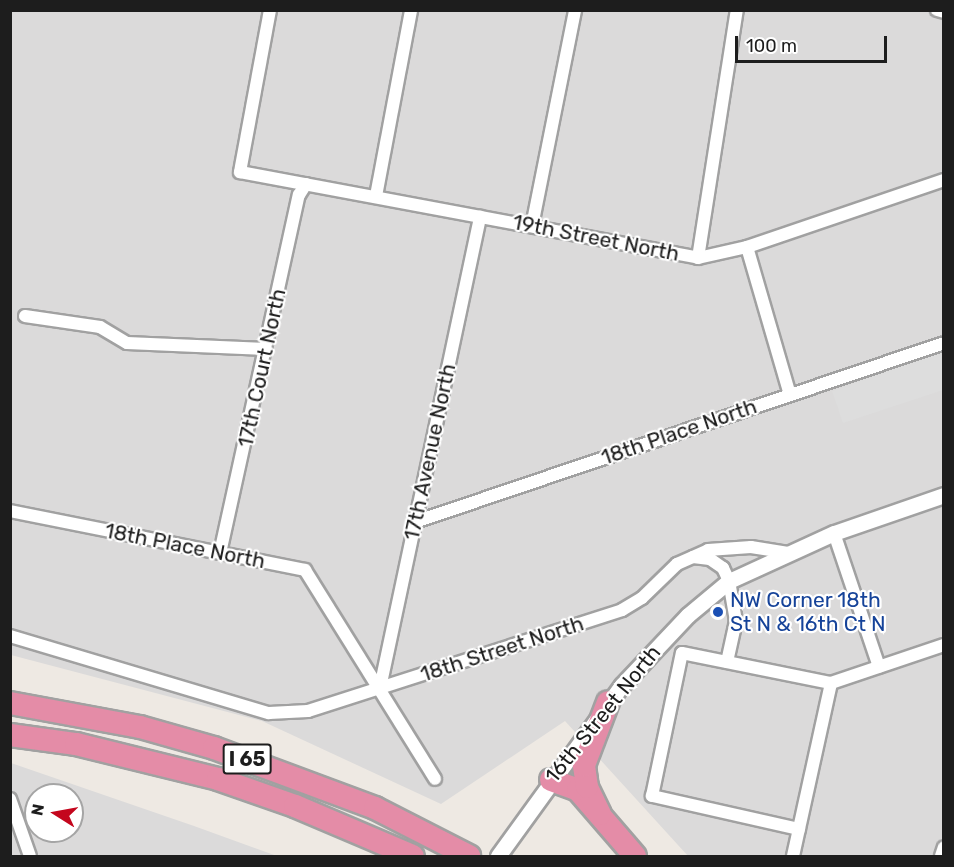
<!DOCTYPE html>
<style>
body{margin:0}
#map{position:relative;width:954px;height:867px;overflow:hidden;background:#eee9e3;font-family:Rubik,sans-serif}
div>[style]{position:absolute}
.residential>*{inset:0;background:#dbdada}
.parking>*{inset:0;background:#ddd}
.roads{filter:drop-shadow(2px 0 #a1a1a1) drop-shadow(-2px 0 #a1a1a1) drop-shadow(0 2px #a1a1a1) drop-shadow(0 -2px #a1a1a1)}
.minor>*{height:12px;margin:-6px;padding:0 6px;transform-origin:6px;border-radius:6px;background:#fff}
.tertiary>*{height:15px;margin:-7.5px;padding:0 7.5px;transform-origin:7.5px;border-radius:7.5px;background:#fff}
.motorway>*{height:22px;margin:-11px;padding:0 11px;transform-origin:11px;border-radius:11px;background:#e48ca7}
.dots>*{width:16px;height:16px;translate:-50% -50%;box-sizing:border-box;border:3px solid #fff;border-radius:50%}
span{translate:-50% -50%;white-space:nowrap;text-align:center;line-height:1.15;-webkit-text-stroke:4.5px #fff;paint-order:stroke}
.shield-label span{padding:2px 4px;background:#fff;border:2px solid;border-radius:4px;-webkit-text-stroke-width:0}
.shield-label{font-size:20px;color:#1d1d1d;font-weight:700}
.street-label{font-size:21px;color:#1d1d1d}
.transit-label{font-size:21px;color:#164399}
.left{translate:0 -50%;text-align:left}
.frame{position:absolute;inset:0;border:12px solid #1d1d1d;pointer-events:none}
.north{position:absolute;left:24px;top:783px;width:60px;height:60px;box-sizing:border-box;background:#fff;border:2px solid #a5a5a5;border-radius:50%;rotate:281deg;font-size:16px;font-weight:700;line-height:24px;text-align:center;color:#1d1d1d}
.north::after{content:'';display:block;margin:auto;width:21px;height:27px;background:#c4061d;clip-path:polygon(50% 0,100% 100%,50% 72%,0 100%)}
.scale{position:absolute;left:735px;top:36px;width:152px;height:27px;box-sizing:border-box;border:3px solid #1d1d1d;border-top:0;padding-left:8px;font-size:18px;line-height:21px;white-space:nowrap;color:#1d1d1d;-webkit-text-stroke:4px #fff;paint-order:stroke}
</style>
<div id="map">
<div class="residential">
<i style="clip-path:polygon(10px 11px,943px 11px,943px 856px,688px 856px,565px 721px,441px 804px,262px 721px,11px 655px)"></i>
<i style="clip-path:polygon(evenodd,11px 763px,194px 826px,277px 856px,11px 856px,11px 763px,36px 795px,72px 795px,72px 831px,36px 831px,36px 795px)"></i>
</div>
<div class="parking">
<i style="clip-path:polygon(941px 351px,943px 390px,843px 423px,832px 391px)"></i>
</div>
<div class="roads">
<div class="minor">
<i style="left:270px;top:10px;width:165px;rotate:100.5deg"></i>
<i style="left:240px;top:172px;width:466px;rotate:10.6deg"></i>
<i style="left:698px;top:258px;width:50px;rotate:-12.7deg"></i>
<i style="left:747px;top:247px;width:208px;rotate:-18.8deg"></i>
<i style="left:937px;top:10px;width:7px;rotate:16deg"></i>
<i style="left:376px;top:196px;width:189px;rotate:-79.3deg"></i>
<i style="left:532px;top:226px;width:220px;rotate:-78.7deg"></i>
<i style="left:747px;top:247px;width:154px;rotate:73.8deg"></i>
<i style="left:698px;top:258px;width:251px;rotate:-81.1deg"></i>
<i style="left:25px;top:316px;width:76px;rotate:8.3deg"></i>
<i style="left:100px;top:327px;width:31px;rotate:31deg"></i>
<i style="left:127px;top:343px;width:139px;rotate:2.5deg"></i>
<i style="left:10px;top:511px;width:301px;rotate:11.3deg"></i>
<i style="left:305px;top:570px;width:246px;rotate:58.1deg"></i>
<i style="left:415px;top:522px;width:558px;rotate:-18.69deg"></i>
<i style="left:834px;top:533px;width:141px;rotate:71.4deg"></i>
<i style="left:220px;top:553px;width:367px;rotate:-77.6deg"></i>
<i style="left:299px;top:195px;width:13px;rotate:-58deg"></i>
<i style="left:693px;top:557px;width:17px;rotate:7deg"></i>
<i style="left:710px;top:559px;width:16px;rotate:35deg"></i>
<i style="left:723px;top:568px;width:14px;rotate:65deg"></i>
<i style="left:729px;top:581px;width:41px;rotate:80.1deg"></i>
<i style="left:736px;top:621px;width:42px;rotate:102.4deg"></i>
<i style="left:10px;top:636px;width:270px;rotate:16.6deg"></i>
<i style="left:269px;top:713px;width:39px;rotate:-3deg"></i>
<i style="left:308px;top:711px;width:330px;rotate:-17.8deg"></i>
<i style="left:622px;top:610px;width:23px;rotate:-31deg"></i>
<i style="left:642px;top:598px;width:49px;rotate:-44.2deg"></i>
<i style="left:677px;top:564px;width:34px;rotate:-24deg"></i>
<i style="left:708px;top:550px;width:43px;rotate:-4deg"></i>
<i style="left:751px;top:547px;width:36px;rotate:9deg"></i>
<i style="left:380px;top:688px;width:482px;rotate:-78deg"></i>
<i style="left:10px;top:799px;width:60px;rotate:70.7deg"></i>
<i style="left:799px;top:829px;width:151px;rotate:-167.3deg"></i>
<i style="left:652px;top:796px;width:146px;rotate:-78.2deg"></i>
<i style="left:682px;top:653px;width:152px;rotate:11.4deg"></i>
<i style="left:831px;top:683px;width:119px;rotate:-18.6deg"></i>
<i style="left:793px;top:856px;width:177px;rotate:-77.6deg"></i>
<i style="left:941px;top:856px;width:9px;rotate:-72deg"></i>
</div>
<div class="tertiary">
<i style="left:498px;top:856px;width:211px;rotate:-54.1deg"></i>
<i style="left:622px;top:685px;width:96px;rotate:-46.7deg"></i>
<i style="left:688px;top:615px;width:53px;rotate:-39.7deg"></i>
<i style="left:729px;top:581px;width:115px;rotate:-24.6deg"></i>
<i style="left:834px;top:533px;width:116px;rotate:-19.1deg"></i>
</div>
<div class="motorway">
<i style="left:10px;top:703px;width:132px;rotate:10.5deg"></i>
<i style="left:140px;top:727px;width:77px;rotate:15.8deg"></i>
<i style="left:214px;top:748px;width:172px;rotate:20.4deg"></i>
<i style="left:375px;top:808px;width:106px;rotate:27.1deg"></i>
<i style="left:10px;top:735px;width:67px;rotate:7.8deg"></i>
<i style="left:76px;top:744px;width:146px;rotate:13.8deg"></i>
<i style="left:218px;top:779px;width:82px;rotate:19.3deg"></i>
<i style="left:295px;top:806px;width:128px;rotate:23deg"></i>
<i style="left:551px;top:780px;width:29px;rotate:20deg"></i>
<i style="left:578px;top:790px;width:87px;rotate:49.2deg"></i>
<i style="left:600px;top:814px;width:30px;rotate:-116deg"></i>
<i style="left:587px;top:787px;width:22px;rotate:-98deg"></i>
<i style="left:584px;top:765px;width:67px;rotate:-69.1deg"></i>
</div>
</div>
<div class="dots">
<i style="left:718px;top:612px;background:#1a4fb4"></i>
</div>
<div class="shield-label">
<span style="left:247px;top:759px">I 65</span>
</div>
<div class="street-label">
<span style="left:596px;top:238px;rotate:11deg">19th Street North</span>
<span style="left:262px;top:368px;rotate:-78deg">17th Court North</span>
<span style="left:679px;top:432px;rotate:-19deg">18th Place North</span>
<span style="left:430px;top:452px;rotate:-78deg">17th Avenue North</span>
<span style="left:185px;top:546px;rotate:11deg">18th Place North</span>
<span style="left:502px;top:649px;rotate:-18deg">18th Street North</span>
<span style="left:603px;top:714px;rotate:-51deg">16th Street North</span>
</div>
<div class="transit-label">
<span class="left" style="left:730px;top:612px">NW Corner 18th<br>St N &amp; 16th Ct N</span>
</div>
<div class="frame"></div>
<div class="north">N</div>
<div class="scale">100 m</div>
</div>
